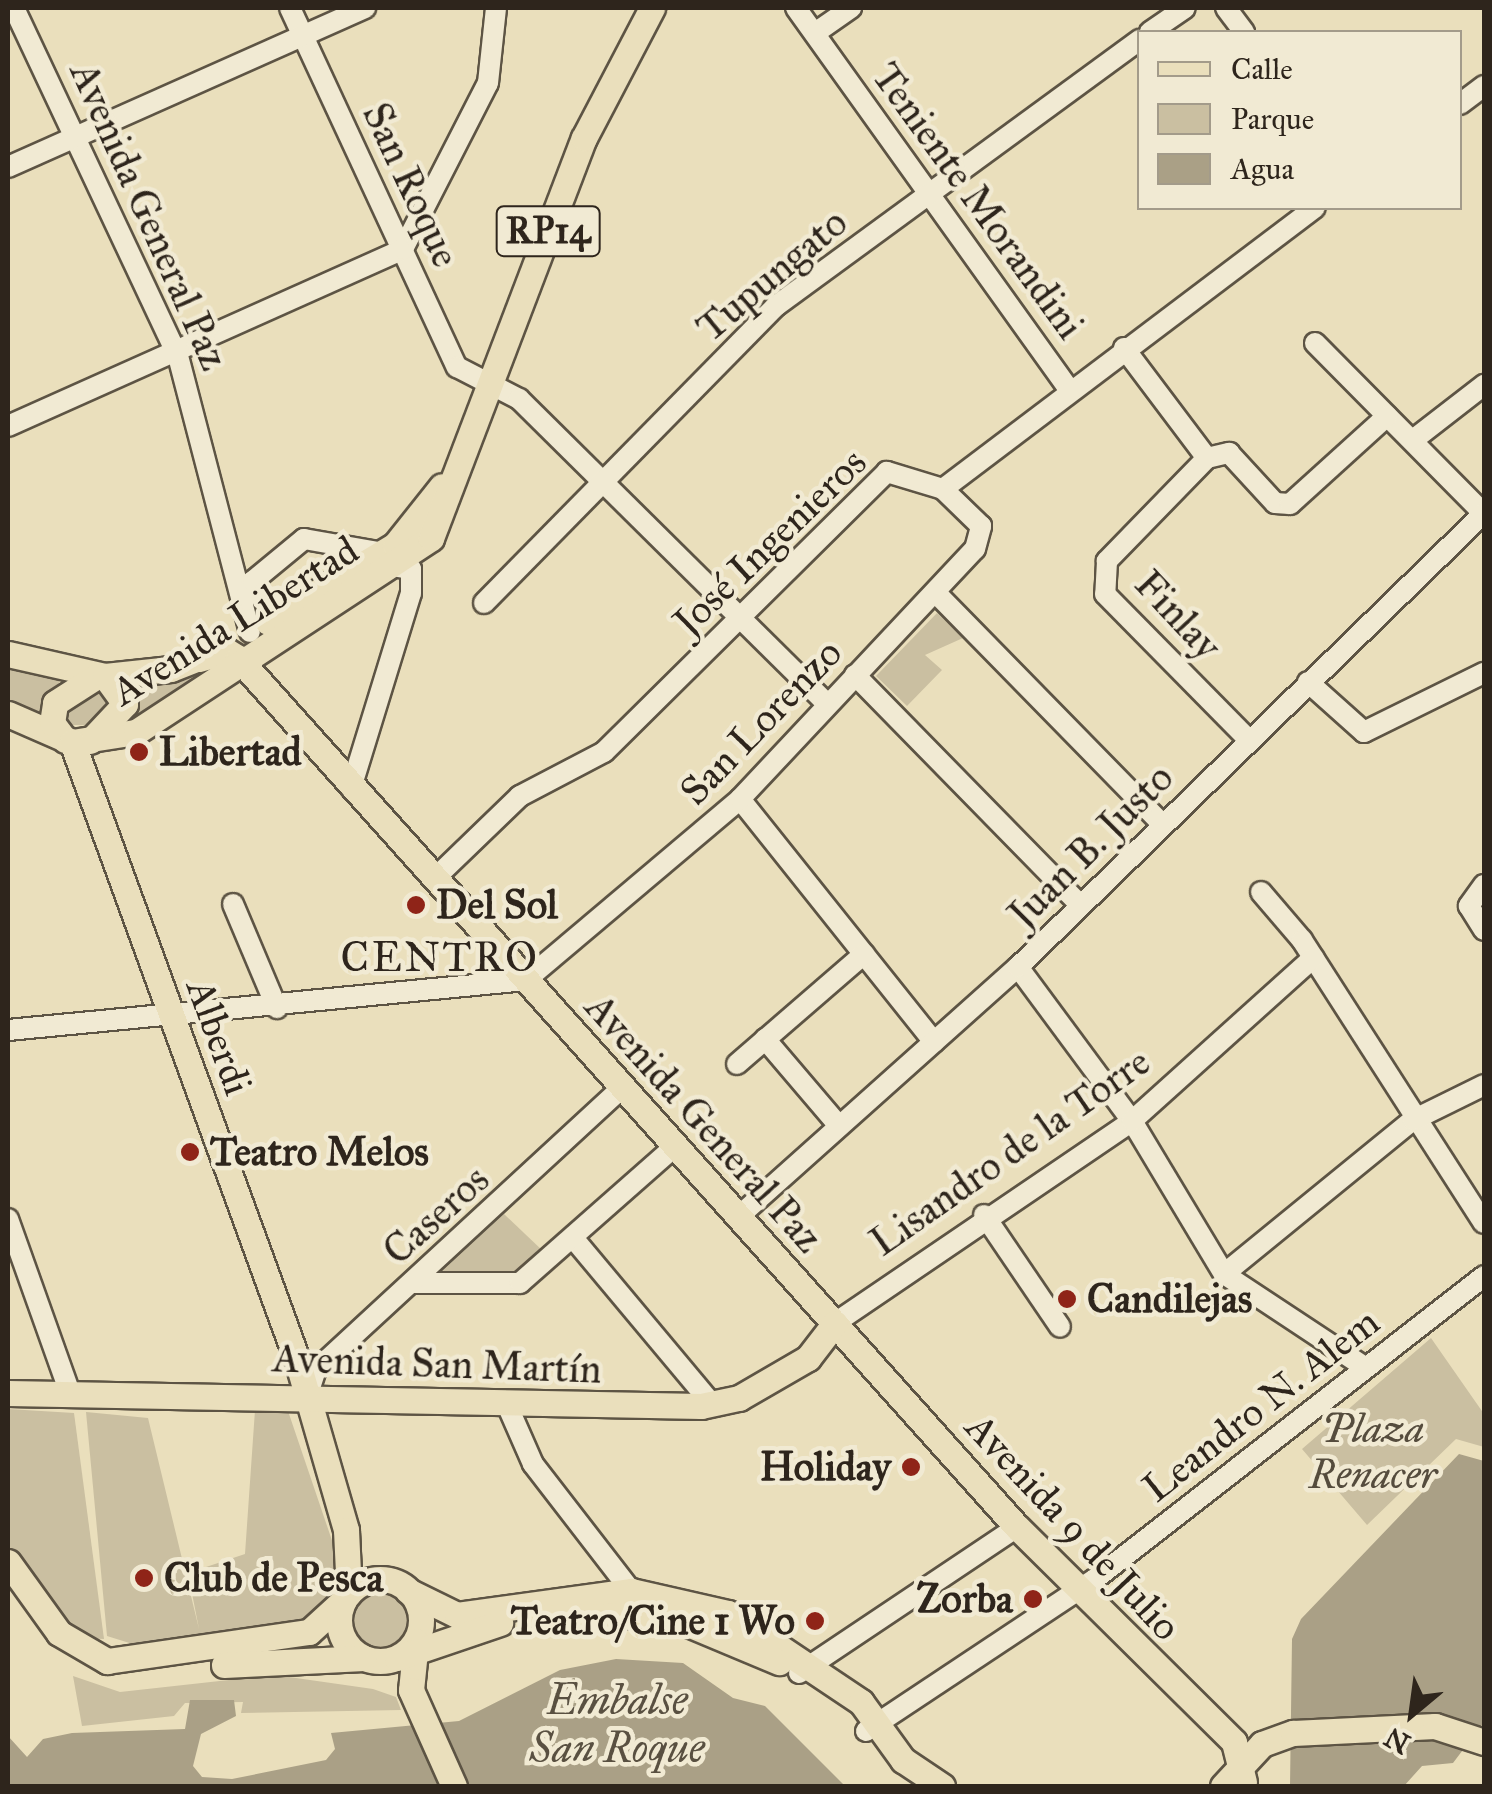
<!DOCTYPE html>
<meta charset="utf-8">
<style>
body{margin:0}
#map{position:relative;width:1492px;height:1794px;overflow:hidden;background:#eadfbc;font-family:"IM FELL Great Primer",serif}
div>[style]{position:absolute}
.green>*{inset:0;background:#cabfa1}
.round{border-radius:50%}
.water>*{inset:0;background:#aaa086}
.roads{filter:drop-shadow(2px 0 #5d5444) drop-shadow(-2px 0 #5d5444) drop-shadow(0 2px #5d5444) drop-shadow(0 -2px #5d5444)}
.minor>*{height:20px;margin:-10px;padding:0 10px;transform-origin:10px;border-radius:10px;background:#f1ead3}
.major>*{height:25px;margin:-12.5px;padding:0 12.5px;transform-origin:12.5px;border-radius:12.5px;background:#eadfbc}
.major>.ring{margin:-12.5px;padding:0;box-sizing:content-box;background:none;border:25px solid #eadfbc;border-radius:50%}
.dots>*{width:28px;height:28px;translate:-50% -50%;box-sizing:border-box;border:5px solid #f1ead3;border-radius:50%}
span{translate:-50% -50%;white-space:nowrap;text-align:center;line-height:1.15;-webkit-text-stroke:9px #f1ead3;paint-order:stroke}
.shield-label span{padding:2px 8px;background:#f1ead3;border:2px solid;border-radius:8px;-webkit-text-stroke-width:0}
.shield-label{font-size:38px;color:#2e251c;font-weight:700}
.street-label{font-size:40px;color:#2e251c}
.poi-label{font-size:40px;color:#2e251c;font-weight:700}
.left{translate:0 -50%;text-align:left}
.right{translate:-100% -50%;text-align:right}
.park-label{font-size:40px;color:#554c3d;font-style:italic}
.neighbourhood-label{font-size:42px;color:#2e251c;letter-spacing:2.5px}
.water-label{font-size:42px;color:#595041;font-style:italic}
.frame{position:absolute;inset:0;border:10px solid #2e251c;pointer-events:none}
.legend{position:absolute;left:1137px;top:30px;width:325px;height:180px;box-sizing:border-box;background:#f1ead3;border:2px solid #a39b8a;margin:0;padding:12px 18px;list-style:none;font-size:30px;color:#2e251c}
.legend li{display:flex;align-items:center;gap:20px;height:50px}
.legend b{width:50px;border:2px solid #a39b8a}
.north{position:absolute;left:1362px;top:1664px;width:100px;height:100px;-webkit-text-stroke:8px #f1ead3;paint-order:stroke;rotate:209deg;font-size:28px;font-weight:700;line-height:40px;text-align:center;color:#2e251c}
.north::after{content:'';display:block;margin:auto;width:35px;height:45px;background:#2e251c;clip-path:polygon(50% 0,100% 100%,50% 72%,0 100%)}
</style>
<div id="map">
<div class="green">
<i style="clip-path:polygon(937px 613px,963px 638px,925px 655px,942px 670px,907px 706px,876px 676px)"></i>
<i style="clip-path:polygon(8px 660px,62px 676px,42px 719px,8px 703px)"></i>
<i style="clip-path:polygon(215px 665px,167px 705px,123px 724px,132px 685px)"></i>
<i style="clip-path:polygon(100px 686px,116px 696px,98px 725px,64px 725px,64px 706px)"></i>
<i style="clip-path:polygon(504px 1214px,544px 1252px,513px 1276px,437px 1276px)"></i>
<i style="clip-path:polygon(1431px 1338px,1484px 1414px,1484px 1447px,1456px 1439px,1367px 1525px,1302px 1449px)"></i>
<i style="clip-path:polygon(8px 1409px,74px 1413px,104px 1639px,78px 1638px,8px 1545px)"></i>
<i style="clip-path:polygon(255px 1410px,288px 1411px,342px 1570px,337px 1598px,304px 1620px,152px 1650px,107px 1636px,86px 1412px,148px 1418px,199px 1629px,188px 1573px,245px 1554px)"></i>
<i class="round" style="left:352px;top:1591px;width:56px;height:56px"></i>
<i style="clip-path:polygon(275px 1675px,373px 1689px,396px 1697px,401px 1710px,241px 1713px,243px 1702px,185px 1703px,174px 1716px,82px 1726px,73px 1676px,120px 1692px)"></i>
</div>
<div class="water">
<i style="clip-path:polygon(1459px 1454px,1484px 1461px,1484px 1722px,1453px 1763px,1422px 1766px,1404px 1786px,1290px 1786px,1292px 1639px,1301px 1619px)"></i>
<i style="clip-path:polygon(616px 1659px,683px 1663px,733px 1698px,765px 1706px,845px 1786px,8px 1786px,8px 1736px,27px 1757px,43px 1739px,72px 1733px,185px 1729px,190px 1700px,234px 1700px,236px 1716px,201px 1734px,193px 1766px,202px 1777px,232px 1779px,326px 1760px,335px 1749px,331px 1733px,459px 1721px,560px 1670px)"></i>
</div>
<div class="roads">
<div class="minor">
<i style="left:14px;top:8px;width:385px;rotate:64.8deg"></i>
<i style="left:178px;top:356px;width:285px;rotate:75.4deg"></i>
<i style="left:290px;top:8px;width:396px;rotate:65.1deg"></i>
<i style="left:457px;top:367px;width:70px;rotate:27.3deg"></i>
<i style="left:519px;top:399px;width:432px;rotate:44.7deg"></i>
<i style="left:796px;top:8px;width:465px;rotate:54.4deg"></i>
<i style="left:1226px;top:8px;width:30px;rotate:53deg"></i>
<i style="left:1150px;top:32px;width:42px;rotate:-34.4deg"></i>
<i style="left:815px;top:33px;width:44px;rotate:-34.8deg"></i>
<i style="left:1460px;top:104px;width:30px;rotate:-37deg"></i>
<i style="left:8px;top:167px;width:391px;rotate:-24deg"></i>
<i style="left:1315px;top:343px;width:240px;rotate:45.3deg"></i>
<i style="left:1124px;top:348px;width:138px;rotate:53deg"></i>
<i style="left:1207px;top:458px;width:144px;rotate:134.2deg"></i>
<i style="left:1107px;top:561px;width:33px;rotate:93deg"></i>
<i style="left:1105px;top:594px;width:205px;rotate:45.4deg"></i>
<i style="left:8px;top:426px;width:433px;rotate:-24.1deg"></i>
<i style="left:403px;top:249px;width:186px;rotate:-62.9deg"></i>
<i style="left:488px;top:83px;width:75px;rotate:-83.9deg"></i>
<i style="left:1413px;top:440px;width:90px;rotate:-37.8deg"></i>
<i style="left:1207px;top:458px;width:23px;rotate:-13deg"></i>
<i style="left:1229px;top:453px;width:68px;rotate:47.4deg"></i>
<i style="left:1275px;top:503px;width:15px;rotate:4deg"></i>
<i style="left:1290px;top:504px;width:131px;rotate:-42.2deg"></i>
<i style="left:943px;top:489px;width:466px;rotate:-37.1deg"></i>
<i style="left:935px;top:592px;width:325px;rotate:45.6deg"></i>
<i style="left:244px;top:601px;width:22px;rotate:-66deg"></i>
<i style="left:253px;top:581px;width:66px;rotate:-39.5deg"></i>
<i style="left:304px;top:539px;width:80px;rotate:10deg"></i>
<i style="left:484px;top:603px;width:417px;rotate:-45.5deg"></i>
<i style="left:776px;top:306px;width:451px;rotate:-36.2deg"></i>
<i style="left:855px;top:675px;width:322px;rotate:45.6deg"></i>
<i style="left:1308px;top:682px;width:75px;rotate:41.8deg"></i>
<i style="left:1364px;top:732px;width:134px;rotate:-26.2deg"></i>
<i style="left:351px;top:788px;width:204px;rotate:-72.9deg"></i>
<i style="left:411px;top:593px;width:24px;rotate:-90deg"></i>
<i style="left:411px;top:569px;width:18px;rotate:-171deg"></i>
<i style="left:740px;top:799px;width:311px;rotate:51.4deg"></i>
<i style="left:1484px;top:885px;width:26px;rotate:126deg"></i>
<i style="left:1469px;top:906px;width:28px;rotate:58deg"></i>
<i style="left:1261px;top:892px;width:63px;rotate:49.5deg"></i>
<i style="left:1302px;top:940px;width:336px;rotate:57.3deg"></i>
<i style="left:233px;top:904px;width:113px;rotate:67.1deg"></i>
<i style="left:1018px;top:967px;width:192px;rotate:53.5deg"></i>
<i style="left:1132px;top:1121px;width:179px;rotate:59deg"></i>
<i style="left:1224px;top:1274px;width:167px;rotate:33.5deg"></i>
<i style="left:8px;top:1030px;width:520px;rotate:-5.51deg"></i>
<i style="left:526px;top:980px;width:280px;rotate:-40.2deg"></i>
<i style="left:740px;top:799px;width:343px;rotate:-46.8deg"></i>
<i style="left:975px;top:549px;width:24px;rotate:-75deg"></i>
<i style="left:981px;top:526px;width:53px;rotate:-135.8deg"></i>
<i style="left:943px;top:489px;width:59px;rotate:-163.1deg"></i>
<i style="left:887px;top:472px;width:398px;rotate:135.3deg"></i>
<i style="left:604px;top:752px;width:95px;rotate:152.4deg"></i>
<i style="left:520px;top:796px;width:120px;rotate:136deg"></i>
<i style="left:765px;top:1039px;width:114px;rotate:49.6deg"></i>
<i style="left:737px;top:1064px;width:168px;rotate:-40.9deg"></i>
<i style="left:984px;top:1215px;width:135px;rotate:55.8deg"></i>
<i style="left:737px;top:1218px;width:377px;rotate:-41.8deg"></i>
<i style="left:1018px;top:967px;width:651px;rotate:-44.25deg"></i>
<i style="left:8px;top:1219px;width:185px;rotate:70.4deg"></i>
<i style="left:574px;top:1239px;width:217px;rotate:50.1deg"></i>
<i style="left:1224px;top:1274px;width:244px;rotate:-39.2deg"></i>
<i style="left:1413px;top:1120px;width:79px;rotate:-26.2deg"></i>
<i style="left:414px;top:1283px;width:106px"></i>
<i style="left:520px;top:1283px;width:205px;rotate:-41.4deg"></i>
<i style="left:835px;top:1323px;width:359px;rotate:-34.2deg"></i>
<i style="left:1132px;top:1121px;width:244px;rotate:-42deg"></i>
<i style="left:307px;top:1397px;width:28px;rotate:-72deg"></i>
<i style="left:316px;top:1370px;width:415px;rotate:-42.7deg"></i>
<i style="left:508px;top:1407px;width:62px;rotate:66.3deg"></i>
<i style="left:533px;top:1464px;width:160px;rotate:52.3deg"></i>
<i style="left:631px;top:1591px;width:14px;rotate:111deg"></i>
<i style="left:799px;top:1673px;width:262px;rotate:-33.8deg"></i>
<i style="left:866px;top:1731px;width:275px;rotate:-33.6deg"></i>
<i style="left:1095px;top:1579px;width:493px;rotate:-37.9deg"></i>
</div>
<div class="major">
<i style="left:268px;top:622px;width:149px;rotate:-31.2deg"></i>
<i style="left:395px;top:545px;width:75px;rotate:-51.5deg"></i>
<i style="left:8px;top:654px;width:99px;rotate:12.8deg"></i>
<i style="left:105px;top:676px;width:66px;rotate:-6.1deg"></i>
<i style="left:171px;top:669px;width:43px;rotate:-21.8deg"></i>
<i style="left:199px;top:659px;width:29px;rotate:-16deg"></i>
<i style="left:227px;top:651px;width:13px;rotate:32deg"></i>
<i style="left:238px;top:658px;width:1167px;rotate:48.13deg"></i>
<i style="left:1017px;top:1527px;width:305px;rotate:44.7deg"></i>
<i style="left:1234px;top:1742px;width:41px;rotate:76deg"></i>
<i style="left:8px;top:714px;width:70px;rotate:23.6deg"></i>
<i style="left:72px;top:742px;width:65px;rotate:-8.9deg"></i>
<i style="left:136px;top:732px;width:353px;rotate:-33.3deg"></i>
<i style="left:431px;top:538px;width:428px;rotate:-69.1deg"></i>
<i style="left:584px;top:138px;width:147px;rotate:-62.4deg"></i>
<i style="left:65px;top:740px;width:21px;rotate:-127deg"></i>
<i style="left:52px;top:723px;width:20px;rotate:-81deg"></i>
<i style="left:55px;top:703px;width:50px;rotate:-32.7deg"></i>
<i style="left:90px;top:741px;width:51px;rotate:-46.6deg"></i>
<i style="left:125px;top:704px;width:34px;rotate:-126deg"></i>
<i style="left:72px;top:742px;width:658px;rotate:69.99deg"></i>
<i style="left:297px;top:1360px;width:177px;rotate:73.9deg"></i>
<i style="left:346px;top:1530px;width:63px;rotate:87.3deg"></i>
<i style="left:8px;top:1393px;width:693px;rotate:1.07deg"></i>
<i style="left:701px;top:1406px;width:39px;rotate:-12deg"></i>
<i style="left:739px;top:1398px;width:80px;rotate:-30.1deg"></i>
<i style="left:808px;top:1358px;width:44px;rotate:-52.4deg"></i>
<i style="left:8px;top:1562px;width:87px;rotate:54.3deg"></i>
<i style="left:59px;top:1633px;width:56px;rotate:30.3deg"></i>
<i style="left:107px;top:1661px;width:204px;rotate:-8.2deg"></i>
<i style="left:309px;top:1632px;width:47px;rotate:-42.4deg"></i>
<i class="ring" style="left:339px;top:1579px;width:57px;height:57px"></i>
<i style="left:408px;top:1591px;width:55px;rotate:26.1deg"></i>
<i style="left:457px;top:1615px;width:176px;rotate:-7.9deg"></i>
<i style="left:631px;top:1591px;width:99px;rotate:12.8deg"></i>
<i style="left:728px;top:1613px;width:160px;rotate:33.8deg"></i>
<i style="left:861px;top:1702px;width:72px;rotate:54.1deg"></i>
<i style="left:903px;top:1760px;width:47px;rotate:33.7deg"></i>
<i style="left:540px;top:1618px;width:124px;rotate:-1.8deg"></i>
<i style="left:664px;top:1614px;width:125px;rotate:22.7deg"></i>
<i style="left:416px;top:1641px;width:49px;rotate:95.8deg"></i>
<i style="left:411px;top:1690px;width:105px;rotate:65.9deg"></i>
<i style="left:397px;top:1658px;width:109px;rotate:-18.8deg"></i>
<i style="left:224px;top:1665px;width:140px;rotate:-2.9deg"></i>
<i style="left:1223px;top:1786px;width:57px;rotate:-47.1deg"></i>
<i style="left:1262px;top:1744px;width:33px;rotate:-20deg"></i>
<i style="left:1293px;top:1733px;width:142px;rotate:-2.8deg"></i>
<i style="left:1435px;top:1726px;width:52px;rotate:18.1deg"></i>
</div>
</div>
<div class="dots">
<i style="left:139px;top:752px;background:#8f2418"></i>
<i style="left:416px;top:905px;background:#8f2418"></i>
<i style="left:190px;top:1152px;background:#8f2418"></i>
<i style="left:1067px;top:1299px;background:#8f2418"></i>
<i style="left:911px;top:1467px;background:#8f2418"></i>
<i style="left:144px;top:1578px;background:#8f2418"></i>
<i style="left:1033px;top:1599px;background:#8f2418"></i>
<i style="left:815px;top:1621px;background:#8f2418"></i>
</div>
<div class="shield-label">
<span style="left:548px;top:231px">RP14</span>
</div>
<div class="street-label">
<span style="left:411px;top:185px;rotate:65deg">San Roque</span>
<span style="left:978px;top:201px;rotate:54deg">Teniente Morandini</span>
<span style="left:149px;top:216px;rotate:66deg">Avenida General Paz</span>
<span style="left:772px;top:275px;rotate:-40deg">Tupungato</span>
<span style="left:770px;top:542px;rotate:-44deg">José Ingenieros</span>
<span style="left:1178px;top:615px;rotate:47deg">Finlay</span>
<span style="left:235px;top:621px;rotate:-32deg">Avenida Libertad</span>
<span style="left:761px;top:722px;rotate:-46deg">San Lorenzo</span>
<span style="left:1091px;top:846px;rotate:-45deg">Juan B. Justo</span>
<span style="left:219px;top:1037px;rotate:70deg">Alberdi</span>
<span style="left:704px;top:1123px;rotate:48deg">Avenida General Paz</span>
<span style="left:1010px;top:1152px;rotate:-35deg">Lisandro de la Torre</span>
<span style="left:436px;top:1215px;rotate:-42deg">Caseros</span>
<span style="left:437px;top:1364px;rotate:2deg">Avenida San Martín</span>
<span style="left:1261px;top:1405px;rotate:-38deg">Leandro N. Alem</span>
<span style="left:1073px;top:1527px;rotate:47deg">Avenida 9 de Julio</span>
</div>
<div class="poi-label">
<span class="left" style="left:159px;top:752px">Libertad</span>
<span class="left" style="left:436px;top:905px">Del Sol</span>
<span class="left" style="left:210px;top:1152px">Teatro Melos</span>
<span class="left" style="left:1087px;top:1299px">Candilejas</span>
<span class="right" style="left:891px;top:1467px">Holiday</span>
<span class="left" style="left:164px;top:1578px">Club de Pesca</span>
<span class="right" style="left:1013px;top:1599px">Zorba</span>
<span class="right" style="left:795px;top:1621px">Teatro/Cine 1 Wo</span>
</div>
<div class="park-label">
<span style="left:1373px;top:1452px">Plaza<br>Renacer</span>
</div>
<div class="neighbourhood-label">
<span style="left:440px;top:957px">CENTRO</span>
</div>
<div class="water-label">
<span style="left:617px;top:1724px">Embalse<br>San Roque</span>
</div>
<div class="frame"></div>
<ul class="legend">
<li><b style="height:12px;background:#eadfbc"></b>Calle</li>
<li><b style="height:28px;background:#cabfa1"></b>Parque</li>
<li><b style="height:28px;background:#aaa086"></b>Agua</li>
</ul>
<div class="north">N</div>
</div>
